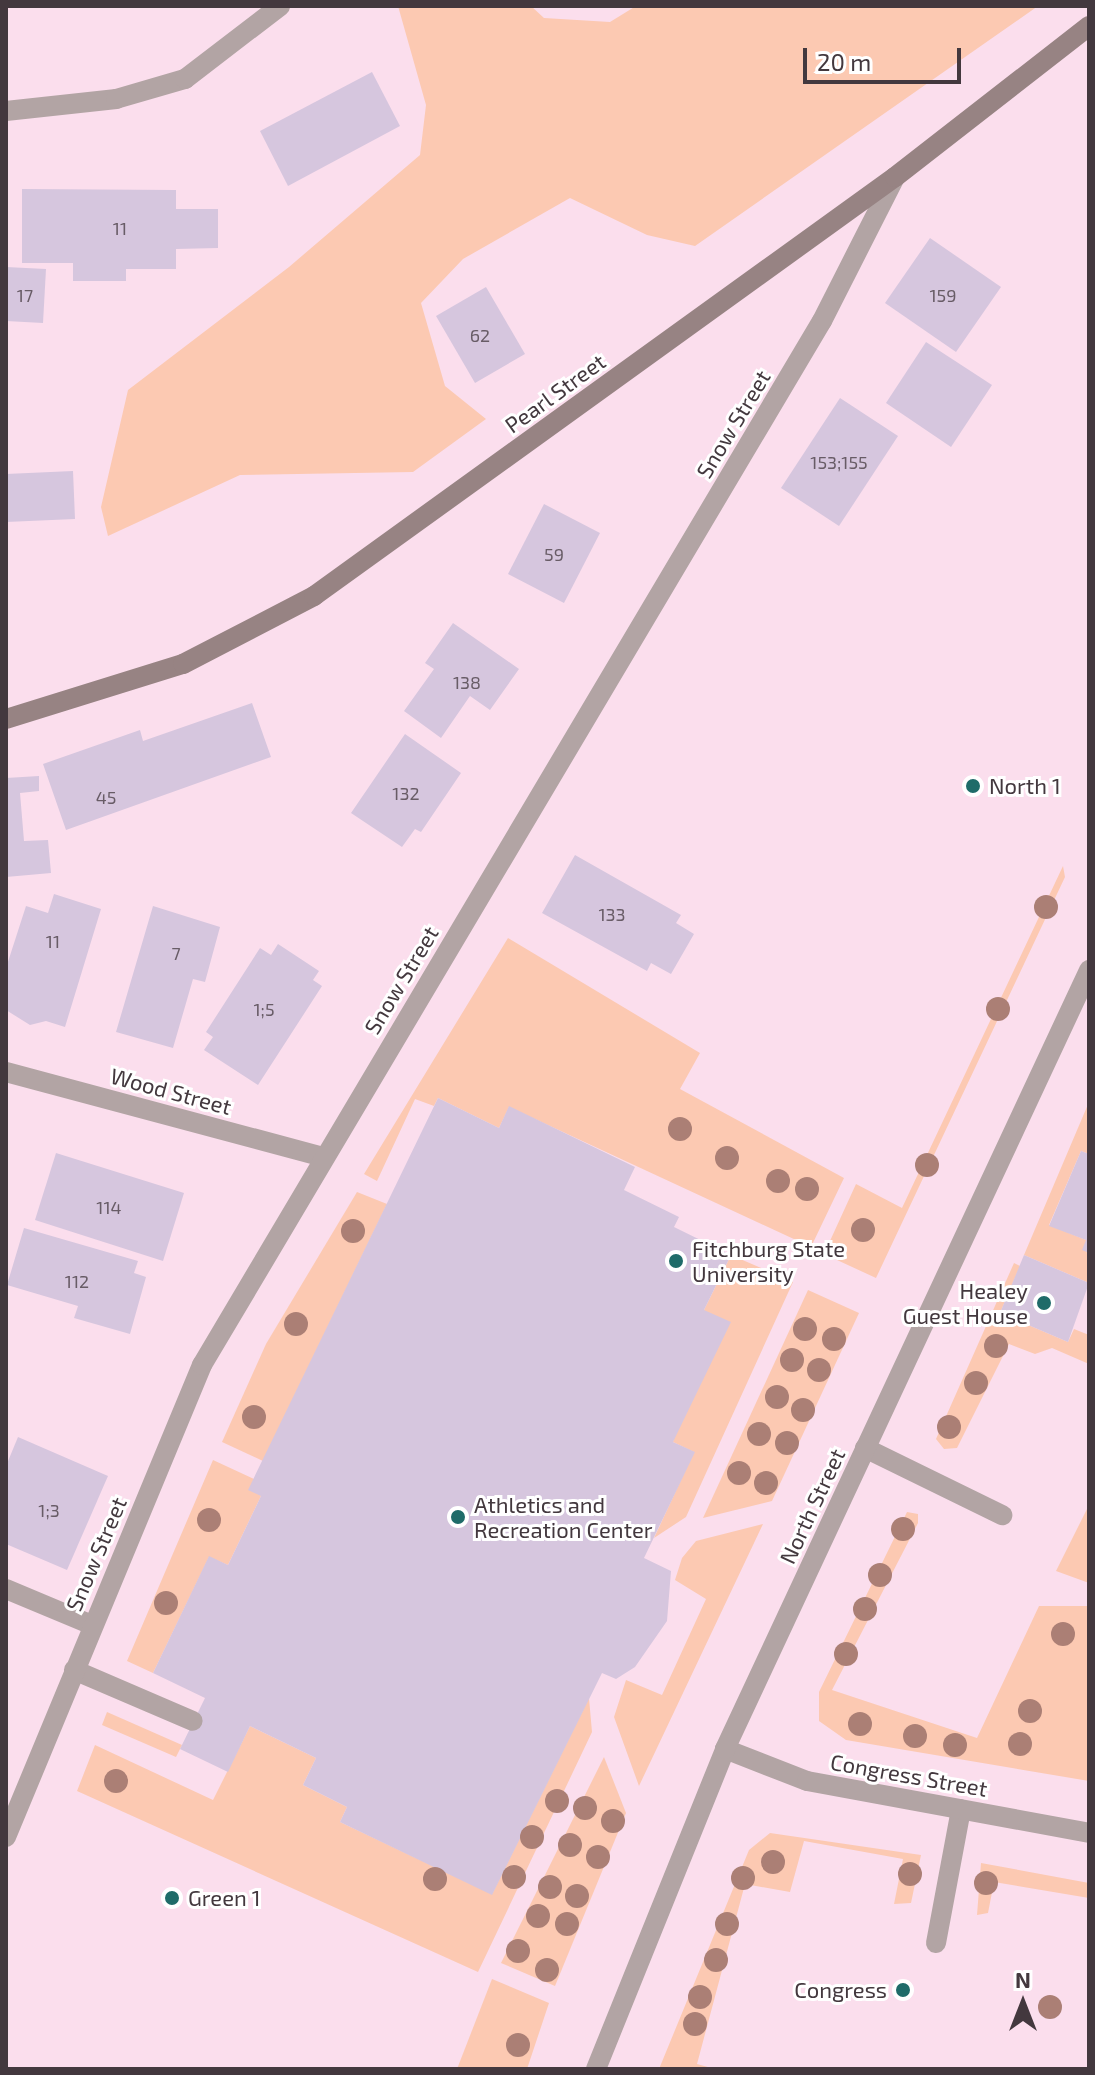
<!DOCTYPE html>
<style>
body{margin:0}
#map{position:relative;width:1095px;height:2075px;overflow:hidden;background:#fbdeed;font-family:"Exo 2",sans-serif}
div>[style]{position:absolute}
.green>*{inset:0;background:#fcc9b2}
.building>*{inset:0;background:#d6c6de}
.service>*{height:20px;margin:-10px;padding:0 10px;transform-origin:10px;border-radius:10px;background:#b2a4a4}
.minor>*{height:20px;margin:-10px;padding:0 10px;transform-origin:10px;border-radius:10px;background:#b2a4a4}
.tertiary>*{height:20px;margin:-10px;padding:0 10px;transform-origin:10px;border-radius:10px;background:#b2a4a4}
.secondary>*{height:20px;margin:-10px;padding:0 10px;transform-origin:10px;border-radius:10px;background:#978383}
.trees>*{width:24px;height:24px;margin:-12px;border-radius:50%;background:#ab7f75}
.dots>*{width:22px;height:22px;translate:-50% -50%;box-sizing:border-box;border:4px solid #fff;border-radius:50%}
span{translate:-50% -50%;white-space:nowrap;text-align:center;line-height:1.15;-webkit-text-stroke:6px #fff;paint-order:stroke}
.number-label{font-size:18px;color:#685c66}
.number-label span{-webkit-text-stroke-width:0}
.street-label{font-size:22px;color:#43383e}
.poi-label{font-size:22px;color:#43383e}
.left{translate:0 -50%;text-align:left}
.right{translate:-100% -50%;text-align:right}
.frame{position:absolute;inset:0;border:8px solid #43383e;pointer-events:none}
.north{position:absolute;left:983px;top:1963px;width:80px;height:80px;-webkit-text-stroke:6px #fff;paint-order:stroke;rotate:0deg;font-size:22px;font-weight:700;line-height:32px;text-align:center;color:#43383e}
.north::after{content:'';display:block;margin:auto;width:28px;height:36px;background:#43383e;clip-path:polygon(50% 0,100% 100%,50% 72%,0 100%)}
.scale{position:absolute;left:803px;top:48px;width:158px;height:36px;box-sizing:border-box;border:4px solid #43383e;border-top:0;padding-left:10px;font-size:24px;line-height:28px;white-space:nowrap;color:#43383e;-webkit-text-stroke:6px #fff;paint-order:stroke}
</style>
<div id="map">
<div class="green">
<i style="clip-path:polygon(398px 6px,531px 6px,544px 18px,610px 22px,636px 6px,1038px 6px,695px 246px,647px 235px,570px 198px,463px 259px,421px 303px,445px 386px,486px 419px,413px 472px,240px 475px,108px 536px,101px 507px,128px 390px,289px 267px,420px 155px,426px 105px)"></i>
<i style="clip-path:polygon(1063px 866px,1065px 877px,876px 1278px,824px 1254px,856px 1184px,902px 1208px)"></i>
<i style="clip-path:polygon(508px 938px,700px 1053px,680px 1089px,844px 1178px,811px 1247px,509px 1107px,499px 1128px,438px 1098px,434px 1106px,415px 1099px,377px 1181px,364px 1174px)"></i>
<i style="clip-path:polygon(1089px 1102px,1089px 1154px,1081px 1151px,1049px 1225px,1086px 1240px,1089px 1283px,1024px 1255px)"></i>
<i style="clip-path:polygon(357px 1192px,387px 1204px,263px 1461px,222px 1442px,266px 1344px)"></i>
<i style="clip-path:polygon(731px 1255px,793px 1282px,686px 1517px,654px 1538px,694px 1452px,673px 1442px,704px 1310px)"></i>
<i style="clip-path:polygon(1014px 1263px,1020px 1266px,1000px 1313px,1068px 1342px,1074px 1329px,1089px 1335px,1089px 1364px,1052px 1348px,1035px 1354px,1009px 1344px,957px 1448px,944px 1449px,936px 1439px)"></i>
<i style="clip-path:polygon(808px 1290px,859px 1313px,772px 1501px,703px 1518px)"></i>
<i style="clip-path:polygon(213px 1460px,254px 1479px,261px 1496px,228px 1565px,209px 1557px,153px 1673px,127px 1661px)"></i>
<i style="clip-path:polygon(1089px 1505px,1089px 1583px,1056px 1571px)"></i>
<i style="clip-path:polygon(907px 1512px,918px 1514px,918px 1523px,832px 1690px,977px 1738px,1039px 1606px,1089px 1606px,1089px 1781px,846px 1740px,819px 1721px,819px 1692px)"></i>
<i style="clip-path:polygon(763px 1524px,639px 1786px,614px 1717px,626px 1680px,662px 1695px,706px 1599px,675px 1580px,682px 1558px,696px 1541px)"></i>
<i style="clip-path:polygon(589px 1698px,592px 1732px,478px 1972px,77px 1791px,95px 1745px,213px 1800px,250px 1726px,316px 1758px,303px 1785px,347px 1807px,340px 1822px,492px 1894px)"></i>
<i style="clip-path:polygon(107px 1712px,182px 1745px,176px 1757px,102px 1725px)"></i>
<i style="clip-path:polygon(604px 1757px,626px 1813px,555px 1986px,501px 1963px)"></i>
<i style="clip-path:polygon(770px 1833px,921px 1855px,911px 1903px,894px 1904px,903px 1859px,804px 1841px,790px 1892px,745px 1884px,697px 2064px,715px 2069px,659px 2069px,749px 1850px)"></i>
<i style="clip-path:polygon(981px 1863px,1089px 1883px,1089px 1898px,994px 1882px,988px 1913px,977px 1915px)"></i>
<i style="clip-path:polygon(492px 1979px,549px 2003px,527px 2069px,457px 2069px)"></i>
</div>
<div class="building">
<i style="clip-path:polygon(372px 72px,400px 126px,288px 186px,260px 131px)"></i>
<i style="clip-path:polygon(22px 189px,176px 190px,176px 209px,218px 209px,218px 248px,176px 249px,176px 269px,126px 269px,126px 281px,73px 281px,73px 263px,22px 263px)"></i>
<i style="clip-path:polygon(930px 238px,1001px 287px,956px 352px,885px 303px)"></i>
<i style="clip-path:polygon(6px 267px,46px 269px,43px 323px,6px 321px)"></i>
<i style="clip-path:polygon(486px 287px,525px 354px,475px 383px,436px 316px)"></i>
<i style="clip-path:polygon(926px 342px,992px 385px,951px 447px,886px 403px)"></i>
<i style="clip-path:polygon(840px 398px,898px 436px,839px 526px,781px 488px)"></i>
<i style="clip-path:polygon(73px 471px,75px 519px,6px 522px,6px 474px)"></i>
<i style="clip-path:polygon(544px 504px,600px 533px,564px 603px,508px 574px)"></i>
<i style="clip-path:polygon(453px 623px,519px 669px,490px 710px,470px 696px,441px 738px,404px 711px,434px 669px,425px 663px)"></i>
<i style="clip-path:polygon(252px 703px,271px 757px,66px 830px,43px 764px,140px 730px,143px 741px)"></i>
<i style="clip-path:polygon(405px 734px,461px 773px,421px 832px,415px 829px,402px 847px,351px 813px)"></i>
<i style="clip-path:polygon(39px 776px,39px 791px,20px 793px,24px 841px,48px 840px,51px 873px,6px 877px,6px 778px)"></i>
<i style="clip-path:polygon(575px 855px,681px 915px,676px 923px,694px 934px,671px 974px,651px 963px,647px 971px,542px 913px)"></i>
<i style="clip-path:polygon(54px 894px,101px 909px,65px 1027px,46px 1021px,30px 1025px,6px 1010px,6px 968px,26px 906px,48px 913px)"></i>
<i style="clip-path:polygon(153px 906px,220px 927px,205px 982px,193px 979px,173px 1048px,116px 1032px)"></i>
<i style="clip-path:polygon(278px 944px,319px 971px,313px 980px,322px 986px,258px 1085px,204px 1050px,213px 1037px,206px 1032px,260px 948px,271px 955px)"></i>
<i style="clip-path:polygon(438px 1098px,499px 1128px,509px 1106px,635px 1167px,624px 1190px,679px 1217px,674px 1227px,731px 1255px,704px 1310px,731px 1322px,673px 1442px,695px 1452px,644px 1558px,671px 1571px,667px 1621px,635px 1667px,616px 1679px,602px 1673px,492px 1895px,340px 1822px,347px 1807px,303px 1785px,316px 1758px,250px 1726px,228px 1772px,180px 1749px,205px 1698px,153px 1673px,209px 1556px,228px 1565px,261px 1496px,248px 1490px)"></i>
<i style="clip-path:polygon(1081px 1151px,1089px 1154px,1089px 1253px,1082px 1250px,1086px 1240px,1049px 1226px)"></i>
<i style="clip-path:polygon(56px 1153px,184px 1193px,163px 1261px,35px 1220px)"></i>
<i style="clip-path:polygon(24px 1228px,138px 1261px,134px 1273px,146px 1277px,130px 1334px,74px 1318px,78px 1306px,7px 1285px)"></i>
<i style="clip-path:polygon(1024px 1255px,1089px 1283px,1068px 1342px,1000px 1313px)"></i>
<i style="clip-path:polygon(18px 1437px,108px 1476px,67px 1570px,6px 1544px,6px 1466px)"></i>
</div>
<div class="service">
<i style="left:865px;top:1448px;width:153px;rotate:26.1deg"></i>
<i style="left:74px;top:1670px;width:129px;rotate:23.2deg"></i>
<i style="left:936px;top:1943px;width:136px;rotate:-79.4deg"></i>
</div>
<div class="minor">
<i style="left:6px;top:111px;width:111px;rotate:-6.2deg"></i>
<i style="left:116px;top:99px;width:72px;rotate:-16.2deg"></i>
<i style="left:185px;top:79px;width:120px;rotate:-37.5deg"></i>
<i style="left:6px;top:1072px;width:328px;rotate:15deg"></i>
<i style="left:6px;top:1589px;width:93px;rotate:22.7deg"></i>
<i style="left:725px;top:1749px;width:88px;rotate:21.3deg"></i>
<i style="left:807px;top:1781px;width:287px;rotate:10.4deg"></i>
<i style="left:6px;top:1837px;width:511px;rotate:-67.45deg"></i>
<i style="left:202px;top:1365px;width:1214px;rotate:-59.3deg"></i>
<i style="left:822px;top:321px;width:161px;rotate:-63.1deg"></i>
</div>
<div class="tertiary">
<i style="left:596px;top:2069px;width:345px;rotate:-68deg"></i>
<i style="left:725px;top:1749px;width:860px;rotate:-64.95deg"></i>
</div>
<div class="secondary">
<i style="left:6px;top:719px;width:185px;rotate:-17.3deg"></i>
<i style="left:183px;top:664px;width:148px;rotate:-27.4deg"></i>
<i style="left:314px;top:596px;width:716px;rotate:-35.8deg"></i>
<i style="left:895px;top:177px;width:246px;rotate:-37.9deg"></i>
</div>
<div class="trees">
<i style="left:1046px;top:907px"></i>
<i style="left:998px;top:1009px"></i>
<i style="left:680px;top:1129px"></i>
<i style="left:727px;top:1158px"></i>
<i style="left:927px;top:1165px"></i>
<i style="left:778px;top:1181px"></i>
<i style="left:807px;top:1189px"></i>
<i style="left:863px;top:1230px"></i>
<i style="left:353px;top:1231px"></i>
<i style="left:296px;top:1324px"></i>
<i style="left:805px;top:1329px"></i>
<i style="left:834px;top:1339px"></i>
<i style="left:996px;top:1346px"></i>
<i style="left:792px;top:1360px"></i>
<i style="left:819px;top:1370px"></i>
<i style="left:976px;top:1383px"></i>
<i style="left:777px;top:1397px"></i>
<i style="left:803px;top:1410px"></i>
<i style="left:254px;top:1417px"></i>
<i style="left:949px;top:1427px"></i>
<i style="left:759px;top:1434px"></i>
<i style="left:787px;top:1443px"></i>
<i style="left:739px;top:1473px"></i>
<i style="left:766px;top:1483px"></i>
<i style="left:209px;top:1520px"></i>
<i style="left:903px;top:1529px"></i>
<i style="left:880px;top:1575px"></i>
<i style="left:166px;top:1603px"></i>
<i style="left:865px;top:1609px"></i>
<i style="left:1063px;top:1634px"></i>
<i style="left:846px;top:1654px"></i>
<i style="left:1030px;top:1711px"></i>
<i style="left:860px;top:1724px"></i>
<i style="left:915px;top:1736px"></i>
<i style="left:1020px;top:1744px"></i>
<i style="left:955px;top:1745px"></i>
<i style="left:116px;top:1781px"></i>
<i style="left:557px;top:1801px"></i>
<i style="left:585px;top:1808px"></i>
<i style="left:613px;top:1821px"></i>
<i style="left:532px;top:1837px"></i>
<i style="left:570px;top:1845px"></i>
<i style="left:598px;top:1857px"></i>
<i style="left:773px;top:1862px"></i>
<i style="left:910px;top:1874px"></i>
<i style="left:514px;top:1877px"></i>
<i style="left:743px;top:1878px"></i>
<i style="left:435px;top:1879px"></i>
<i style="left:986px;top:1883px"></i>
<i style="left:550px;top:1887px"></i>
<i style="left:577px;top:1896px"></i>
<i style="left:538px;top:1916px"></i>
<i style="left:567px;top:1924px"></i>
<i style="left:727px;top:1924px"></i>
<i style="left:518px;top:1951px"></i>
<i style="left:716px;top:1960px"></i>
<i style="left:547px;top:1970px"></i>
<i style="left:700px;top:1997px"></i>
<i style="left:1050px;top:2007px"></i>
<i style="left:695px;top:2024px"></i>
<i style="left:518px;top:2045px"></i>
</div>
<div class="dots">
<i style="left:973px;top:786px;background:#1f6b69"></i>
<i style="left:676px;top:1261px;background:#1f6b69"></i>
<i style="left:1044px;top:1303px;background:#1f6b69"></i>
<i style="left:458px;top:1517px;background:#1f6b69"></i>
<i style="left:172px;top:1898px;background:#1f6b69"></i>
<i style="left:903px;top:1990px;background:#1f6b69"></i>
</div>
<div class="number-label">
<span style="left:120px;top:228px">11</span>
<span style="left:25px;top:295px">17</span>
<span style="left:943px;top:295px">159</span>
<span style="left:480px;top:335px">62</span>
<span style="left:839px;top:462px">153;155</span>
<span style="left:554px;top:554px">59</span>
<span style="left:467px;top:682px">138</span>
<span style="left:406px;top:793px">132</span>
<span style="left:106px;top:797px">45</span>
<span style="left:612px;top:914px">133</span>
<span style="left:53px;top:941px">11</span>
<span style="left:176px;top:953px">7</span>
<span style="left:264px;top:1009px">1;5</span>
<span style="left:109px;top:1207px">114</span>
<span style="left:77px;top:1281px">112</span>
<span style="left:49px;top:1510px">1;3</span>
</div>
<div class="street-label">
<span style="left:555px;top:393px;rotate:-36deg">Pearl Street</span>
<span style="left:733px;top:424px;rotate:-59deg">Snow Street</span>
<span style="left:401px;top:980px;rotate:-59deg">Snow Street</span>
<span style="left:171px;top:1091px;rotate:15deg">Wood Street</span>
<span style="left:812px;top:1506px;rotate:-65deg">North Street</span>
<span style="left:96px;top:1554px;rotate:-67deg">Snow Street</span>
<span style="left:909px;top:1775px;rotate:10deg">Congress Street</span>
</div>
<div class="poi-label">
<span class="left" style="left:989px;top:786px">North 1</span>
<span class="left" style="left:692px;top:1261px">Fitchburg State<br>University</span>
<span class="right" style="left:1028px;top:1303px">Healey<br>Guest House</span>
<span class="left" style="left:474px;top:1517px">Athletics and<br>Recreation Center</span>
<span class="left" style="left:188px;top:1898px">Green 1</span>
<span class="right" style="left:887px;top:1990px">Congress</span>
</div>
<div class="frame"></div>
<div class="north">N</div>
<div class="scale">20 m</div>
</div>
